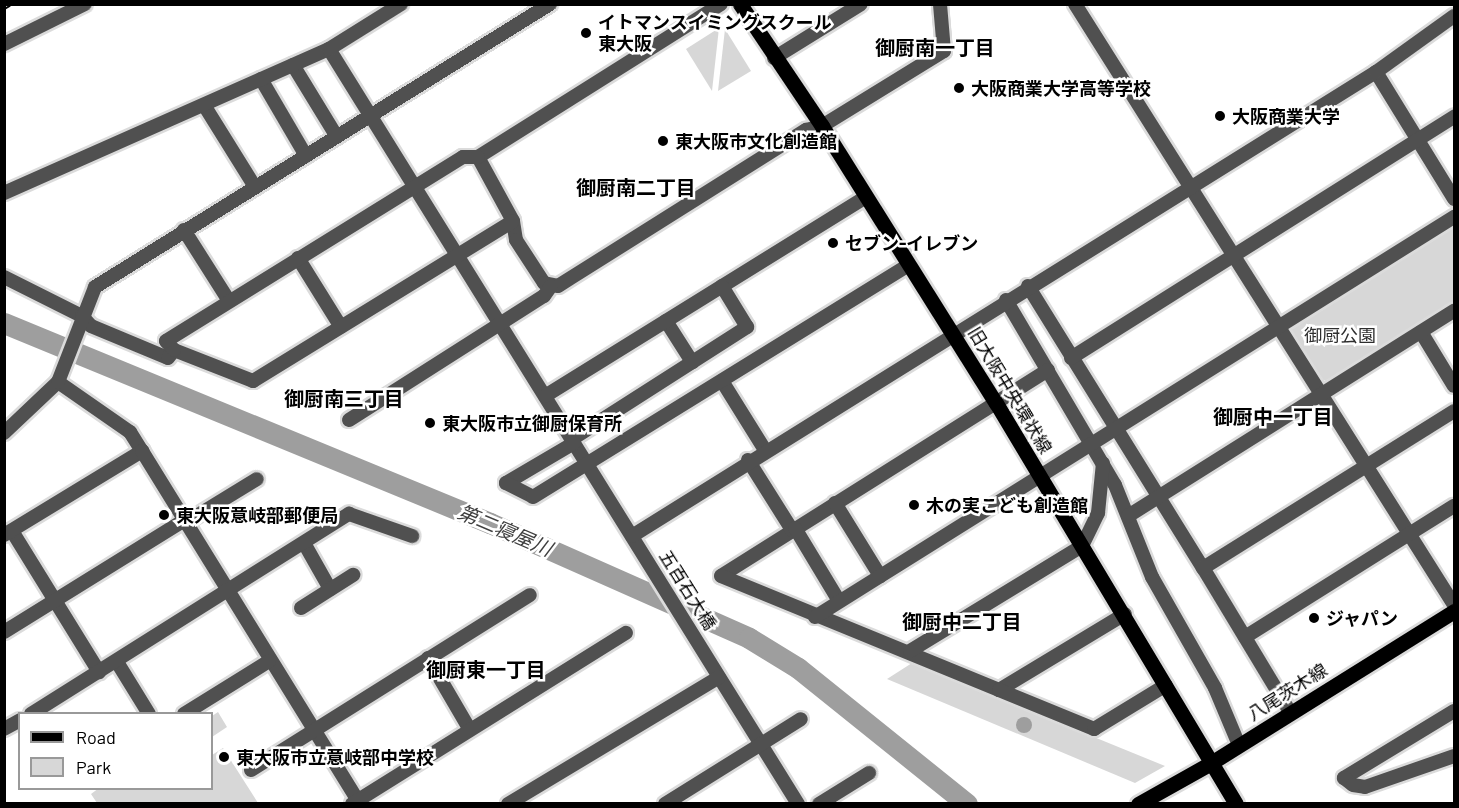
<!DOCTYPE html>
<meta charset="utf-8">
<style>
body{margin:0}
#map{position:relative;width:1459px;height:808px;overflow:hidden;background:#fff;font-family:Barlow,"Noto Sans JP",sans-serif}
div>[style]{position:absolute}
.green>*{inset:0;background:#d7d7d7}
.water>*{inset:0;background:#9e9e9e}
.round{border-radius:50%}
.river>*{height:21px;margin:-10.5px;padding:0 10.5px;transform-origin:10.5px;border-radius:10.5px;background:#9e9e9e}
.roads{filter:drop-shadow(2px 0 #dbdbdb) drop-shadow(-2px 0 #dbdbdb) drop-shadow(0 2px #dbdbdb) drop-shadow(0 -2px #dbdbdb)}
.minor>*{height:14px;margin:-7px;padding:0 7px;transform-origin:7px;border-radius:7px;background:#505050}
.major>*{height:15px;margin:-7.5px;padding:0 7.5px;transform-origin:7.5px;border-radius:7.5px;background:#000}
.rail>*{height:6px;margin-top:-3px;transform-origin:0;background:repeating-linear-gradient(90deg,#fff 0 11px,#000 0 22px);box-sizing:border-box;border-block:2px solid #000}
.dots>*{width:16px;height:16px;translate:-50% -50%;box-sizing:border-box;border:3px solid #fff;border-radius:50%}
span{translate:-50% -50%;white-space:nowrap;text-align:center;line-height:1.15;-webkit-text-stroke:5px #fff;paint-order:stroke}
.poi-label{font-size:18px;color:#000;font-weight:700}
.left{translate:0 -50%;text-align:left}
.park-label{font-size:18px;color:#2e2e2e}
.street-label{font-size:18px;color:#000}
.neighbourhood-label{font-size:20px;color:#000;font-weight:700}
.water-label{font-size:20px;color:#3f3f3f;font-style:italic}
.frame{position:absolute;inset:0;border:6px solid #000;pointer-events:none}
.legend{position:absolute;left:18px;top:712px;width:195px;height:78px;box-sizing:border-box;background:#fff;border:2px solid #999;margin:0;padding:8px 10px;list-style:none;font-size:18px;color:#000}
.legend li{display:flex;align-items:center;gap:12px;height:30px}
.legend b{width:30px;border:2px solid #999}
</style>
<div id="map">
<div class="green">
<i style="clip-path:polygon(719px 28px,712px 91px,686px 49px)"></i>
<i style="clip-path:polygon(725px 29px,751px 71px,718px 91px)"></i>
<i style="clip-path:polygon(1454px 223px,1454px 305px,1330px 382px,1323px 380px,1290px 330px,1292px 324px)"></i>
<i style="clip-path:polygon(912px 663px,1165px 766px,1135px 783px,887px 679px)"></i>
<i style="clip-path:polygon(218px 712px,227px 727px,212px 737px,212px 716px)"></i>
<i style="clip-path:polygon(223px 748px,258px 803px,97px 803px,91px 794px,99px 788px,212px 788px,212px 755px)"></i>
</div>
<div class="water">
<i class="round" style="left:1016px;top:717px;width:16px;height:16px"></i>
</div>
<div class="river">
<i style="left:4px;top:323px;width:526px;rotate:22.37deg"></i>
<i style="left:490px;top:523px;width:283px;rotate:23.9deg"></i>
<i style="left:749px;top:638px;width:57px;rotate:31.5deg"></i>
<i style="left:798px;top:668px;width:217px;rotate:38.8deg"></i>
</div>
<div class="roads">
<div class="minor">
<i style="left:1075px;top:4px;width:711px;rotate:57.76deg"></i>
<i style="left:4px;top:44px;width:90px;rotate:-26.3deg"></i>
<i style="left:329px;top:49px;width:889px;rotate:58.15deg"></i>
<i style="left:774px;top:58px;width:102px;rotate:-31.8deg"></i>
<i style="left:293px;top:65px;width:84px;rotate:58.6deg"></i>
<i style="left:1376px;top:72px;width:149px;rotate:58.4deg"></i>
<i style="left:261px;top:79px;width:89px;rotate:59.7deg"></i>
<i style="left:204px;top:105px;width:97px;rotate:58.1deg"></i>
<i style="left:478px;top:157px;width:73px;rotate:61.3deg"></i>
<i style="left:513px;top:221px;width:19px;rotate:81deg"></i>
<i style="left:516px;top:240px;width:51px;rotate:56.9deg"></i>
<i style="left:544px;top:283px;width:14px;rotate:12deg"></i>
<i style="left:558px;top:286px;width:293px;rotate:-32.2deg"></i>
<i style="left:806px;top:130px;width:16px;rotate:-14deg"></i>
<i style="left:822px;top:126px;width:143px;rotate:-31.6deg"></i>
<i style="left:944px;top:51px;width:47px;rotate:-94.9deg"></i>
<i style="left:478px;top:157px;width:287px;rotate:-32.2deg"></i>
<i style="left:4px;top:193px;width:355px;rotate:-23.9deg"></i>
<i style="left:329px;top:49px;width:85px;rotate:-32deg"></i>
<i style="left:184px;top:230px;width:84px;rotate:57.6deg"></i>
<i style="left:298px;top:258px;width:81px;rotate:58.1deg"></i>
<i style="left:4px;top:277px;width:87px;rotate:26.6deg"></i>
<i style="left:82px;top:316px;width:13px;rotate:48deg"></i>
<i style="left:91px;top:326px;width:83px;rotate:22.6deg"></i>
<i style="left:168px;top:358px;width:10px;rotate:-53deg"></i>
<i style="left:174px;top:350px;width:85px;rotate:21.4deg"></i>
<i style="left:253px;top:381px;width:305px;rotate:-31.6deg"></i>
<i style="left:1028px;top:286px;width:332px;rotate:58.2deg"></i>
<i style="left:1006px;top:300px;width:215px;rotate:59.5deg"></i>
<i style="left:1115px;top:485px;width:99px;rotate:68.1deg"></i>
<i style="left:1152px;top:577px;width:128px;rotate:60.4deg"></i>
<i style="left:1215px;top:688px;width:62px;rotate:67.2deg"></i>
<i style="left:666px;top:321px;width:49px;rotate:57.6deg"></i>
<i style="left:1421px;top:332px;width:63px;rotate:58.6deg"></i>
<i style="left:174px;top:350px;width:12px;rotate:-132deg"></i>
<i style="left:166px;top:341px;width:349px;rotate:-31.8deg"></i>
<i style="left:463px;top:157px;width:15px"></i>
<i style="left:1071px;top:358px;width:453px;rotate:-32.2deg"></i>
<i style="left:1048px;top:370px;width:386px;rotate:147.8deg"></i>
<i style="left:721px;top:576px;width:300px;rotate:22.3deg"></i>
<i style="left:999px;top:690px;width:147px;rotate:-31.1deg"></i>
<i style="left:722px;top:381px;width:81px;rotate:58.1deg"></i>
<i style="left:58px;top:382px;width:88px;rotate:34.8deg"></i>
<i style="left:130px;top:432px;width:22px;rotate:58deg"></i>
<i style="left:545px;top:396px;width:378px;rotate:-31.8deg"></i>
<i style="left:349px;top:420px;width:231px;rotate:-32.5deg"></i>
<i style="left:544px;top:296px;width:12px;rotate:-55deg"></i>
<i style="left:4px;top:433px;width:74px;rotate:-43.4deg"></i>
<i style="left:58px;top:382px;width:102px;rotate:-68.7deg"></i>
<i style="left:95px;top:287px;width:536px;rotate:-31.88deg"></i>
<i style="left:572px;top:439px;width:208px;rotate:-32.6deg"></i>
<i style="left:747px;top:327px;width:48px;rotate:-121.4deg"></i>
<i style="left:574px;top:443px;width:79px;rotate:149.5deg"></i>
<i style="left:506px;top:483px;width:30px;rotate:27deg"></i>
<i style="left:533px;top:497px;width:441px;rotate:-31.7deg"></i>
<i style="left:748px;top:460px;width:83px;rotate:57.8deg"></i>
<i style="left:835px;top:503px;width:86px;rotate:58.3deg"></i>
<i style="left:1128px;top:516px;width:385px;rotate:-32.2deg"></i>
<i style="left:185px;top:523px;width:84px;rotate:-31.4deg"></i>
<i style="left:795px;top:528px;width:85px;rotate:58.9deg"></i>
<i style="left:12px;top:531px;width:166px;rotate:58.3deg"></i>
<i style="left:4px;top:535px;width:162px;rotate:-31.3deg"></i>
<i style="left:142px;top:451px;width:415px;rotate:58.3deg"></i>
<i style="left:632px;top:536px;width:877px;rotate:-31.95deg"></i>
<i style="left:1376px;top:72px;width:96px;rotate:-35.7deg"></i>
<i style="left:304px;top:543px;width:53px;rotate:60.5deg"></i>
<i style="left:301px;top:608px;width:62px;rotate:-32.4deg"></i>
<i style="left:815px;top:617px;width:754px;rotate:-32.05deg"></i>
<i style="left:4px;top:632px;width:211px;rotate:-31.8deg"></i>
<i style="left:1245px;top:637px;width:247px;rotate:-32.1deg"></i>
<i style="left:910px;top:651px;width:202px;rotate:-31.4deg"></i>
<i style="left:1082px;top:546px;width:37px;rotate:-64deg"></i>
<i style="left:1098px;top:513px;width:50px;rotate:-84.3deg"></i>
<i style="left:428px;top:658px;width:83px;rotate:59.7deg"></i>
<i style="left:117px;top:662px;width:61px;rotate:58.4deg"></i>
<i style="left:999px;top:690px;width:103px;rotate:22.3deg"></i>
<i style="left:1094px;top:729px;width:84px;rotate:-31.4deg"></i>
<i style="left:1454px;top:711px;width:129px;rotate:148.7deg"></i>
<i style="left:1344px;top:778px;width:11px;rotate:38deg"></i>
<i style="left:1353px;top:785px;width:12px;rotate:9deg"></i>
<i style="left:1365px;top:787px;width:94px;rotate:-19.2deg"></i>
<i style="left:1290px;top:712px;width:168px;rotate:-121.1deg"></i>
<i style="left:1203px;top:568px;width:296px;rotate:-32deg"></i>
<i style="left:31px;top:714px;width:376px;rotate:-32.2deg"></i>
<i style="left:349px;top:514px;width:67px;rotate:19.2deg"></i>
<i style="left:184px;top:714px;width:100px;rotate:-31.9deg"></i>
<i style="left:4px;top:729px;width:18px;rotate:-29deg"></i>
<i style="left:251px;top:770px;width:329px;rotate:-32.1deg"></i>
<i style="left:352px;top:804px;width:323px;rotate:-32deg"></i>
<i style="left:508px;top:804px;width:246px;rotate:-31deg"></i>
<i style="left:665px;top:804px;width:160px;rotate:-32deg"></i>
<i style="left:819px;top:804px;width:59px;rotate:-31.8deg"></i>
</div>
<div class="major">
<i style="left:740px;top:4px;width:147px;rotate:56.1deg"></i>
<i style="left:822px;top:126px;width:327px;rotate:57.9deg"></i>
<i style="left:996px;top:403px;width:467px;rotate:59.1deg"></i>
<i style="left:1138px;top:804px;width:84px;rotate:-29.3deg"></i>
<i style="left:1211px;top:763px;width:287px;rotate:-32deg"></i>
</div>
</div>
<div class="rail">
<i style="left:4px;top:7px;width:6px;rotate:-31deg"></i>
</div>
<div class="dots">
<i style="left:586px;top:33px;background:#000"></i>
<i style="left:959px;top:88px;background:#000"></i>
<i style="left:1220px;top:116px;background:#000"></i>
<i style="left:663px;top:141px;background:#000"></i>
<i style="left:833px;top:243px;background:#000"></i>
<i style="left:430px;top:423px;background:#000"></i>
<i style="left:914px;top:505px;background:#000"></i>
<i style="left:164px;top:515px;background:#000"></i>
<i style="left:1314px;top:618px;background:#000"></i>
<i style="left:224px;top:757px;background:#000"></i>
</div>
<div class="poi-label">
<span class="left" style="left:598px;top:33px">イトマンスイミングスクール<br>東大阪</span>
<span class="left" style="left:971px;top:88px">大阪商業大学高等学校</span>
<span class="left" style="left:1232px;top:116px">大阪商業大学</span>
<span class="left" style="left:675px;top:141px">東大阪市文化創造館</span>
<span class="left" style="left:845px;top:243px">セブン-イレブン</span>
<span class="left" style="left:442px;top:423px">東大阪市立御厨保育所</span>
<span class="left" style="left:926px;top:505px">木の実こども創造館</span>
<span class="left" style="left:176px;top:515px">東大阪意岐部郵便局</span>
<span class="left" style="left:1326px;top:618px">ジャパン</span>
<span class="left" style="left:236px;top:757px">東大阪市立意岐部中学校</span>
</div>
<div class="park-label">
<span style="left:1340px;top:335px">御厨公園</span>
</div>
<div class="street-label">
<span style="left:1010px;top:390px;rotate:59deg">旧大阪中央環状線</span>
<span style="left:688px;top:590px;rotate:58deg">五百石大橋</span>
<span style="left:1287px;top:692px;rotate:-32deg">八尾茨木線</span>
</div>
<div class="neighbourhood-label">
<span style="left:935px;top:47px">御厨南一丁目</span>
<span style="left:636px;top:187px">御厨南二丁目</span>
<span style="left:344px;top:398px">御厨南三丁目</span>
<span style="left:1273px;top:416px">御厨中一丁目</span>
<span style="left:962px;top:621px">御厨中二丁目</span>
<span style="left:486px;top:669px">御厨東一丁目</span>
</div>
<div class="water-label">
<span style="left:505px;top:530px;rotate:23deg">第二寝屋川</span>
</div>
<div class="frame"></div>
<ul class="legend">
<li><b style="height:8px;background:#000"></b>Road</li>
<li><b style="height:16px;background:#d7d7d7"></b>Park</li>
</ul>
</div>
